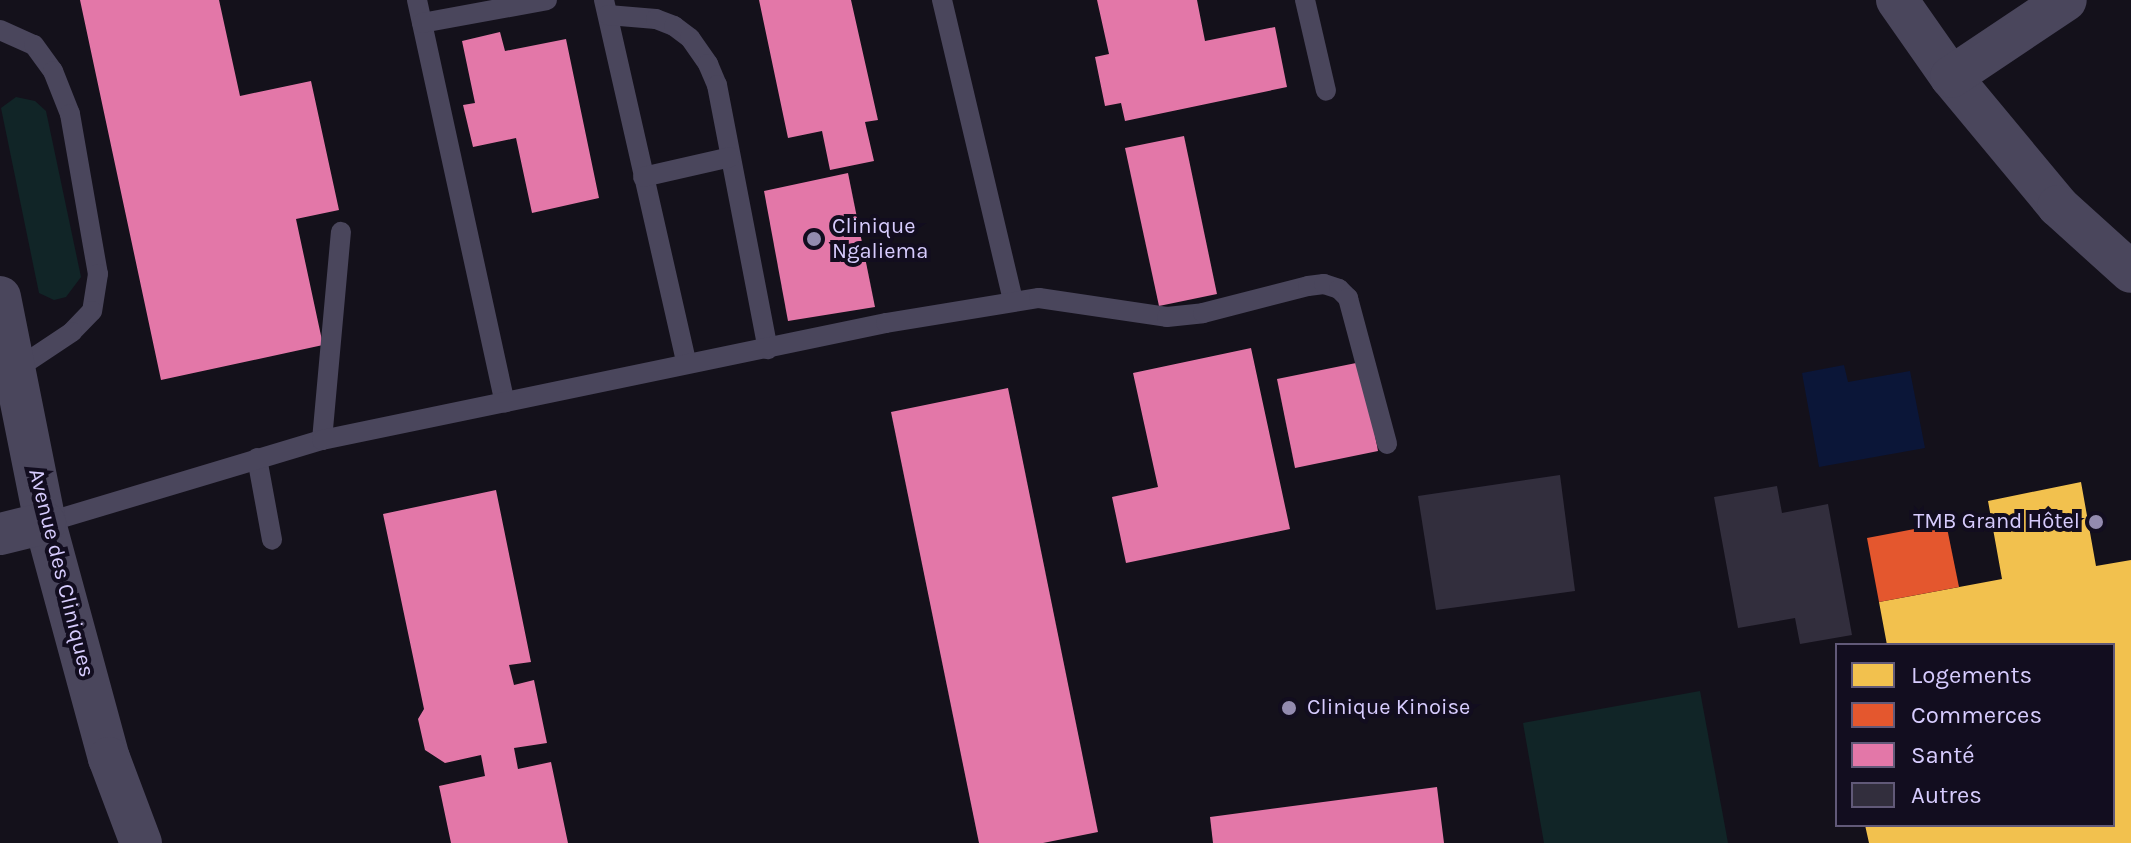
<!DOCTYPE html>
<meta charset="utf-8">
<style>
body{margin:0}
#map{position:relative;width:2131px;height:843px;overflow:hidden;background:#14111b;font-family:Karla,sans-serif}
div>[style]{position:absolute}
.green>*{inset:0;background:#112527}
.water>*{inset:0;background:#0b1638}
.homes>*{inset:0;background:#f2c14e}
.shops>*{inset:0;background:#e4572e}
.health>*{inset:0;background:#e377a8}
.building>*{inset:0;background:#322e3d}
.lane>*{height:20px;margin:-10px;padding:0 10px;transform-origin:10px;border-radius:10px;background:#4a465c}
.street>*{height:42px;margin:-21px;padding:0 21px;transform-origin:21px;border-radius:21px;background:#4a465c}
.dots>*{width:22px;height:22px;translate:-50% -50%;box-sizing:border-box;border:4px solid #120d1f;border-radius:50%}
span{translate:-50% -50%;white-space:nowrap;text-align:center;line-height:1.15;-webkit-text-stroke:8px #120d1f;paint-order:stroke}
.poi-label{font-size:22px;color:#d7ccfe}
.left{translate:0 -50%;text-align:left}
.right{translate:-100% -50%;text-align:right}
.street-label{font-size:22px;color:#d7ccfe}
.legend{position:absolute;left:1835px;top:643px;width:280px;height:184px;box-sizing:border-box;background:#120d1f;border:2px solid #615978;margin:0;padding:10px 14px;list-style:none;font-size:24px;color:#d7ccfe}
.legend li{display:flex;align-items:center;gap:16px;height:40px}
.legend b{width:40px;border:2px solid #615978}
</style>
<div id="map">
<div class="green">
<i style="clip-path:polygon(16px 97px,35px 101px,46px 111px,81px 277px,66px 297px,54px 300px,39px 293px,1px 108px)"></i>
<i style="clip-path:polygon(1700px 691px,1728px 843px,1544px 843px,1523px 723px)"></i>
</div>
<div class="water">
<i style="clip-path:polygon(1844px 365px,1848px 382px,1910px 371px,1925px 448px,1819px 467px,1802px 373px)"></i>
</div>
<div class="homes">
<i style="clip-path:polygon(2081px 482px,2096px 566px,2131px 560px,2131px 843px,1869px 843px,1865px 825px,2113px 825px,2113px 645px,1887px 645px,1879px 602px,2002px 579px,1988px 501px)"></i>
</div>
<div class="shops">
<i style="clip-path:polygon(1946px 523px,1959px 587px,1879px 602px,1867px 538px)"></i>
</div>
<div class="health">
<i style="clip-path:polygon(80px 0,219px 0,240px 96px,311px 81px,339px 210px,296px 219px,323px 345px,161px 380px)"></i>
<i style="clip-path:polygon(759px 0,851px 0,878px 120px,865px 122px,874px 161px,830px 170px,822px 131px,788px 138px)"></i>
<i style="clip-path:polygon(1097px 0,1197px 0,1205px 41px,1275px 27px,1287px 87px,1125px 121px,1121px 103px,1105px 106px,1095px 57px,1109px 54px)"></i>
<i style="clip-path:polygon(500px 32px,505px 51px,566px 39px,599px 198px,532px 213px,516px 138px,473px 147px,463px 105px,475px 103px,462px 41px)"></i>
<i style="clip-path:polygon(1184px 136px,1217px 294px,1159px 306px,1125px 148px)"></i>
<i style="clip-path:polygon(848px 173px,875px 307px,788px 321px,764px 191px)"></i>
<i style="clip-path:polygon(1251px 348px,1290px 529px,1126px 563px,1112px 497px,1158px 487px,1133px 373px)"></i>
<i style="clip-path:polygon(1361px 362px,1378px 451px,1295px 468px,1277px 379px)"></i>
<i style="clip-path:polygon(1008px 388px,1098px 832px,1043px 843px,979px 843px,891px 412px)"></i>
<i style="clip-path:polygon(496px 490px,531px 662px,509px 665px,514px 685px,534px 680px,547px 743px,514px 748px,518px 769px,551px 762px,568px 843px,451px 843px,439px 786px,485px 776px,481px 755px,445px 763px,425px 750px,418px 719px,424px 709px,383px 514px)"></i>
<i style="clip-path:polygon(1437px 787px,1444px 843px,1213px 843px,1210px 817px)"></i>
</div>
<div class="building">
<i style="clip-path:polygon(1560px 475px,1575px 591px,1436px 610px,1418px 496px)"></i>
<i style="clip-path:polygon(1777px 486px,1782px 513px,1828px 504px,1852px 635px,1800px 644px,1795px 618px,1738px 628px,1714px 497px)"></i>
</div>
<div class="lane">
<i style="left:417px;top:0;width:412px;rotate:77.7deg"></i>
<i style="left:604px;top:0;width:373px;rotate:77.2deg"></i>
<i style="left:942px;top:0;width:308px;rotate:76.7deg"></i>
<i style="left:1305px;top:0;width:93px;rotate:77deg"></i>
<i style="left:608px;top:15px;width:48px;rotate:4.8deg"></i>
<i style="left:656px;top:19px;width:19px;rotate:21deg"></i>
<i style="left:674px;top:26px;width:20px;rotate:37deg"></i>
<i style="left:690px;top:38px;width:32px;rotate:55deg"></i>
<i style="left:708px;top:64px;width:23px;rotate:67deg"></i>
<i style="left:717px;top:85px;width:269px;rotate:79.1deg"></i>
<i style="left:422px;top:23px;width:127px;rotate:-10.4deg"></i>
<i style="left:0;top:30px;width:37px;rotate:24deg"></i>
<i style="left:34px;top:45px;width:32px;rotate:54deg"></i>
<i style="left:53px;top:71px;width:46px;rotate:68.4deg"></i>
<i style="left:70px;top:114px;width:162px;rotate:80.1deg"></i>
<i style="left:98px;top:274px;width:37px;rotate:99deg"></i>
<i style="left:92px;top:311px;width:29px;rotate:134deg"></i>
<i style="left:72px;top:332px;width:69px;rotate:146.3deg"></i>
<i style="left:643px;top:177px;width:89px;rotate:-12.9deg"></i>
<i style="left:322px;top:440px;width:209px;rotate:-84.8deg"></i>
<i style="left:257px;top:458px;width:83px;rotate:79.6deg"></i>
<i style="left:45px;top:523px;width:289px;rotate:-16.7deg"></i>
<i style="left:322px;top:440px;width:576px;rotate:-11.72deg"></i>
<i style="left:886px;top:323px;width:155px;rotate:-9.3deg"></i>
<i style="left:1039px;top:298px;width:129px;rotate:8.4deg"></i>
<i style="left:1167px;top:317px;width:36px;rotate:-6deg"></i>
<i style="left:1203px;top:313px;width:108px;rotate:-14.4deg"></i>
<i style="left:1308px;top:286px;width:16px;rotate:-7deg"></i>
<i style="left:1324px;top:284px;width:16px;rotate:18deg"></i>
<i style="left:1339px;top:289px;width:13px;rotate:45deg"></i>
<i style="left:1348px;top:298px;width:151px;rotate:75deg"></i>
</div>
<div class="street">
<i style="left:1897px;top:0;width:94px;rotate:55deg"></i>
<i style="left:1951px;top:77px;width:168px;rotate:50.3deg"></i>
<i style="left:2058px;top:206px;width:98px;rotate:42.1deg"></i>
<i style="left:1951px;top:77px;width:138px;rotate:-33.8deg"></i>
<i style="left:0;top:297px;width:230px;rotate:78.7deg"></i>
<i style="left:45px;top:523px;width:244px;rotate:74.8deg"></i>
<i style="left:109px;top:758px;width:91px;rotate:69.4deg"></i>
<i style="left:0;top:534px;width:46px;rotate:-13.7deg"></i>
</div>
<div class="dots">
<i style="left:814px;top:239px;background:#938baf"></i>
<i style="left:2096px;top:522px;background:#938baf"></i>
<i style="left:1289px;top:708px;background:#938baf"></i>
</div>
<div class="poi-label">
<span class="left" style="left:832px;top:239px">Clinique<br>Ngaliema</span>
<span class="right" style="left:2080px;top:522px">TMB Grand Hôtel</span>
<span class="left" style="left:1307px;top:708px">Clinique Kinoise</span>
</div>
<div class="street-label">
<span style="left:61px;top:573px;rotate:76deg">Avenue des Cliniques</span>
</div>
<ul class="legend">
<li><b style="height:22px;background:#f2c14e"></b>Logements</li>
<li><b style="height:22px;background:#e4572e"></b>Commerces</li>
<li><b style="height:22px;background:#e377a8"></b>Santé</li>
<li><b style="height:22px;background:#322e3d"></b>Autres</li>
</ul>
</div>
